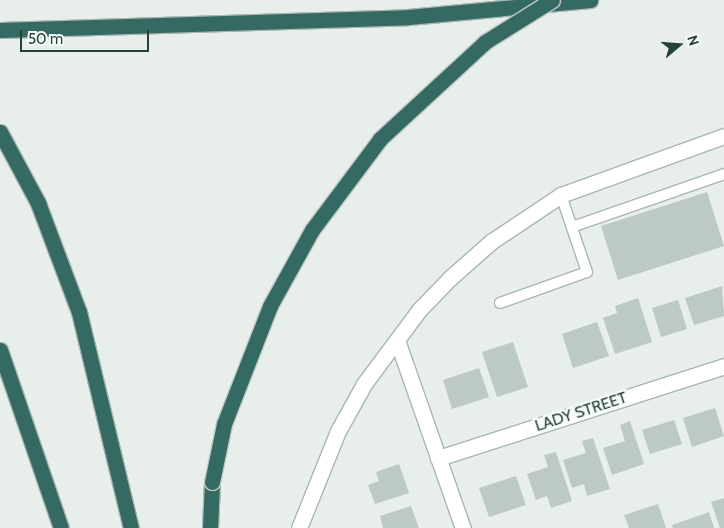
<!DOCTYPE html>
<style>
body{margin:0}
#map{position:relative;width:724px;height:528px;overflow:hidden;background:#e7eeeb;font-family:Cabin,sans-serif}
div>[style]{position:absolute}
.building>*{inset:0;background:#bcc9c4}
.roads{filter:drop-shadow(1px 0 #a9b6b2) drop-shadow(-1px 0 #a9b6b2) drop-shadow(0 1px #a9b6b2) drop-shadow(0 -1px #a9b6b2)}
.service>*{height:10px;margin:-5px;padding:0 5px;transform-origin:5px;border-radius:5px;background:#fff}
.minor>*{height:15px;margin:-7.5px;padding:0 7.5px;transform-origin:7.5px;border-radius:7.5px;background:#fff}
.secondary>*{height:15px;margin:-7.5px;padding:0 7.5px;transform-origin:7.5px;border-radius:7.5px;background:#fff}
.motorway>*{height:15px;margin:-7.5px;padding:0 7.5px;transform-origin:7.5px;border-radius:7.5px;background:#346a62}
.bridges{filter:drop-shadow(1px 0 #c2cac8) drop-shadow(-1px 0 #c2cac8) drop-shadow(0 1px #c2cac8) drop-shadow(0 -1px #c2cac8)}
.motorway-bridge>*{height:15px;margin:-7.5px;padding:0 7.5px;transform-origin:7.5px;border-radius:7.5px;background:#346a62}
span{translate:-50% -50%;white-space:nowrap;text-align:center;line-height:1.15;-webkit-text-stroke:5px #f7fbf9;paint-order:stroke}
.street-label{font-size:16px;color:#26403a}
.north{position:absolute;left:654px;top:20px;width:50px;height:50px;-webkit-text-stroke:4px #f7fbf9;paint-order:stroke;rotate:72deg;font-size:14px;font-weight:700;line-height:20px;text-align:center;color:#26403a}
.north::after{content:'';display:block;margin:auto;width:18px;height:22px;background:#26403a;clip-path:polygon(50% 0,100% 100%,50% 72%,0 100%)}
.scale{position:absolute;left:20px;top:30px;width:129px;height:22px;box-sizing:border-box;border:2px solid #26403a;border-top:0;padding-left:6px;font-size:15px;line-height:18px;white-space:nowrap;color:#26403a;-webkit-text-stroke:4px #f7fbf9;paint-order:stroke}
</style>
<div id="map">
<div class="building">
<i style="clip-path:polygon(707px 192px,724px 246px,618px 280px,601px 226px)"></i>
<i style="clip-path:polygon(722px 286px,724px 316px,694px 325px,685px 298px)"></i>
<i style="clip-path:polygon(638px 298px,652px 342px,615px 354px,603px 318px,617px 313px,615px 306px)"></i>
<i style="clip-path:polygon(678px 300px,687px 329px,661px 337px,652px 308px)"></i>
<i style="clip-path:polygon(597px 322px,609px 356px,573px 368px,562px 334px)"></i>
<i style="clip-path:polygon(513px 342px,528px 387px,497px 397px,482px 352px)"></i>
<i style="clip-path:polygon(479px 368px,489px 397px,452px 409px,443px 380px)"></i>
<i style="clip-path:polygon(715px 408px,724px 436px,692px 447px,683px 418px)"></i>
<i style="clip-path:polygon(674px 420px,682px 444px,650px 454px,642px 430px)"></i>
<i style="clip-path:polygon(630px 421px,644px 464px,612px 475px,603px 448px,625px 441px,620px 425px)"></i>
<i style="clip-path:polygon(593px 438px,610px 489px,587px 496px,584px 484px,572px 488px,563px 460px,586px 453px,582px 441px)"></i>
<i style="clip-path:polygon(556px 452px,572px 501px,551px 508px,547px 496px,536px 500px,527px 474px,548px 467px,544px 455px)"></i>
<i style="clip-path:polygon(399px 464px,409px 493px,375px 504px,368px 485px,379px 481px,376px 472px)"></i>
<i style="clip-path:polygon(516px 476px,526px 505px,489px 517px,479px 488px)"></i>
<i style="clip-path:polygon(724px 498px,724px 528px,720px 528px,711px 502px)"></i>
<i style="clip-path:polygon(658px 504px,666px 528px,629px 528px,624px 515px)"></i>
<i style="clip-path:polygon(411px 506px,419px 528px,383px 528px,380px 516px)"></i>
<i style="clip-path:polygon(709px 512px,714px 528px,673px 528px,672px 525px)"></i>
</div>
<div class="roads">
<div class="service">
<i style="left:572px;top:227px;width:161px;rotate:-19.2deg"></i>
<i style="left:500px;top:303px;width:92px;rotate:-19.6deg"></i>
<i style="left:587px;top:272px;width:81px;rotate:-108.7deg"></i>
</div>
<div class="minor">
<i style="left:397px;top:340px;width:199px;rotate:70.7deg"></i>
<i style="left:438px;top:458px;width:300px;rotate:-17.8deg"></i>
</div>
<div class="secondary">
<i style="left:299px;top:528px;width:105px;rotate:-68.1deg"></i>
<i style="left:338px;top:431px;width:54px;rotate:-61deg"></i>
<i style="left:364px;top:384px;width:94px;rotate:-53.3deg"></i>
<i style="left:420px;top:309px;width:43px;rotate:-45.9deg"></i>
<i style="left:450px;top:278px;width:56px;rotate:-41.4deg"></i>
<i style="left:492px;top:241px;width:83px;rotate:-33.7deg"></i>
<i style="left:561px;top:195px;width:173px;rotate:-19.9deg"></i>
</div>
<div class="motorway">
<i style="left:0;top:30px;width:408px;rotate:-1.8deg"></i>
<i style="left:408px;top:17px;width:183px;rotate:-5.3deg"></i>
<i style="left:0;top:132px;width:81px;rotate:61.8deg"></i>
<i style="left:38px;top:203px;width:116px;rotate:69.4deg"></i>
<i style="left:79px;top:312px;width:222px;rotate:76.5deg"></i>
<i style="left:0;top:350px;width:188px;rotate:71.1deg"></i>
<i style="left:210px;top:528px;width:46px;rotate:-87.5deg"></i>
</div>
</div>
<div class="bridges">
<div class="motorway-bridge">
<i style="left:212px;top:482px;width:59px;rotate:-78.3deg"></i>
<i style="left:224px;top:424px;width:127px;rotate:-68.7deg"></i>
<i style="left:270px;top:306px;width:87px;rotate:-61.1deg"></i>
<i style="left:312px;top:230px;width:114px;rotate:-53.2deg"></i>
<i style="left:380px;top:139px;width:143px;rotate:-42.7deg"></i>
<i style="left:485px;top:42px;width:79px;rotate:-32.1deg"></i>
</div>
</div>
<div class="street-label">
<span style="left:581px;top:412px;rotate:-18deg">LADY STREET</span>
</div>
<div class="north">N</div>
<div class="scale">50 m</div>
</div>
